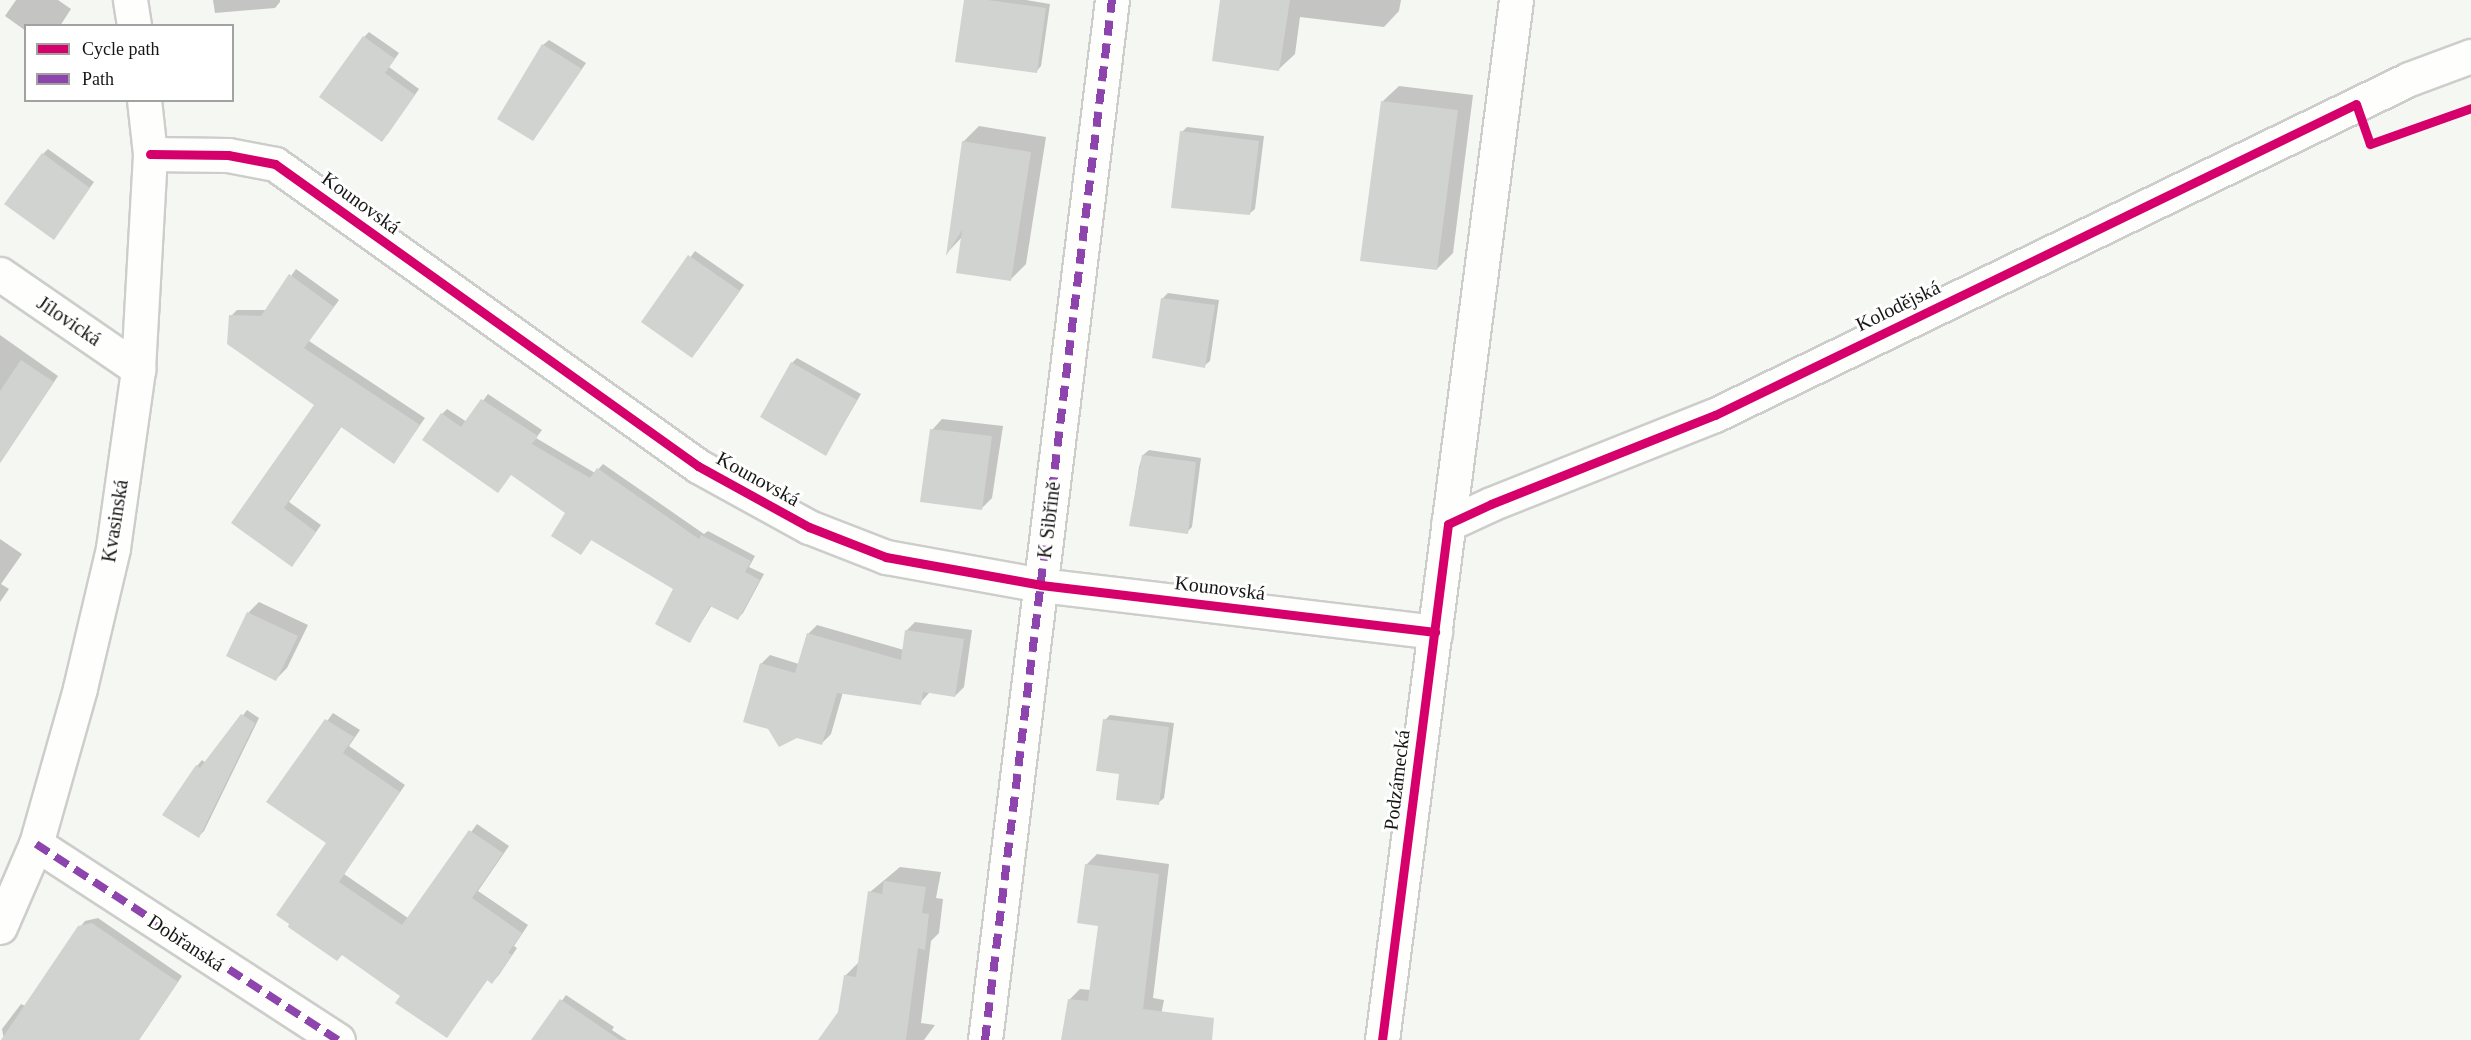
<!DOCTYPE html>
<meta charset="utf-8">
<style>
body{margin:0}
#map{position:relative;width:2471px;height:1040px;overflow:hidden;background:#f5f7f3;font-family:"Times New Roman",serif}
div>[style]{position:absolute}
.shadow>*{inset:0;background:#0003}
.building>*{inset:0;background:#d1d3d0}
.roads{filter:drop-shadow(2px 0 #cdcecb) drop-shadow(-2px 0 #cdcecb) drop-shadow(0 2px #cdcecb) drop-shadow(0 -2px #cdcecb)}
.minor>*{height:33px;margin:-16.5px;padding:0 16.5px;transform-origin:16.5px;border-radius:16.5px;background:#fefefd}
.tertiary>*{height:33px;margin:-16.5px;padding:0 16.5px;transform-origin:16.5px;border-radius:16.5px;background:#fefefd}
.quiet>*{height:8px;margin-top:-4px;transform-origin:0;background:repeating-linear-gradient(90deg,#8e44ad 0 15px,transparent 0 23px)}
.cycleway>*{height:9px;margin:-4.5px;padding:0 4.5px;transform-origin:4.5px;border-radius:4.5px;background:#d6006c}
span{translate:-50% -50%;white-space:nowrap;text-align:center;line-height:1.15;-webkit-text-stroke:6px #fff;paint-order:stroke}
.street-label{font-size:20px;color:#161715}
.legend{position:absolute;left:24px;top:24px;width:210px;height:78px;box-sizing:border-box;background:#fff;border:2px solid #a2a2a1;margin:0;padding:8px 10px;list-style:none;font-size:18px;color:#161715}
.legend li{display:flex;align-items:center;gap:12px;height:30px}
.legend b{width:30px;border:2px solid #a2a2a1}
</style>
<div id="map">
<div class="shadow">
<i style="clip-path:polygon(16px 0,58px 0,71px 9px,60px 26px,26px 26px,26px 31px,5px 16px)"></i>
<i style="clip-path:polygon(213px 0,280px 0,280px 2px,275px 8px,215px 13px)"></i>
<i style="clip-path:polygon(966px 0,1026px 0,1050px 4px,1041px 66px,1036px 72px)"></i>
<i style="clip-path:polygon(1222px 0,1401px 0,1399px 11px,1384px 27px,1300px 17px,1295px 54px,1279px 69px)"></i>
<i style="clip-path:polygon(369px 32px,399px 53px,389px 67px,419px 89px,387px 135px,364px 37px)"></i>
<i style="clip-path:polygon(549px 40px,586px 63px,533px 140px,543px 45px)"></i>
<i style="clip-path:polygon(1399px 86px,1473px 95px,1453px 253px,1437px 269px,1383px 101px)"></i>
<i style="clip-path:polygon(979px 126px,1046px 137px,1026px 264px,1011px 279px,962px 237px,948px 252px,963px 142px)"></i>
<i style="clip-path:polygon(1187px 127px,1264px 136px,1255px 209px,1249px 214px,1182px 132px)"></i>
<i style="clip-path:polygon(48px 149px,94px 182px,54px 238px,43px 154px)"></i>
<i style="clip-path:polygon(695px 251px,744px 285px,697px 351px,643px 322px)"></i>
<i style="clip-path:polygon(296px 269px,339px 300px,309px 341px,425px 418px,394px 462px,342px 426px,289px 502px,321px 525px,298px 558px,233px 523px,316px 405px,231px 316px,237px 310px,267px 310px)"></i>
<i style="clip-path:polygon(1168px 293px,1219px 300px,1210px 361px,1204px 366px,1162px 299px)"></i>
<i style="clip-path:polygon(0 335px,58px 376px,0 463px)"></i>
<i style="clip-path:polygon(797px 358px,861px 394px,826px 454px,792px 363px)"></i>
<i style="clip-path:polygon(488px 394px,542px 430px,536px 438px,595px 473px,603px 464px,704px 534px,708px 531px,755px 556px,749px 567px,764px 574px,743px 613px,738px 618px,712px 605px,690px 641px,675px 589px,592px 539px,581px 553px,567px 513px,442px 414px,447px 409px,467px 422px)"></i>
<i style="clip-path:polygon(942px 419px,1003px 426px,992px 498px,981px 509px,932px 430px)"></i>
<i style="clip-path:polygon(1149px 450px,1201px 458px,1192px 527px,1187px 532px,1131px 525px,1139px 467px,1143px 455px)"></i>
<i style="clip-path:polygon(0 539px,22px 554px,1px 584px,9px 589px,0 602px)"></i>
<i style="clip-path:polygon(259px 602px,308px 625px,287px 668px,276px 679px,228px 655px,249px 612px)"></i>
<i style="clip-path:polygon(915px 622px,972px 630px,964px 687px,955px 696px,930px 692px,920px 703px,843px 692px,831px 734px,822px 743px,761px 664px,770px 655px,799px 664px,808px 634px,817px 625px,904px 650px,906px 631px)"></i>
<i style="clip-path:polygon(247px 710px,259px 718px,204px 831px,199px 836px,165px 814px,197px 766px,202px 760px,206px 763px)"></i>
<i style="clip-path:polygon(333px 713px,360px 730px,349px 746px,405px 785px,344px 874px,408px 918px,477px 824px,509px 846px,478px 891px,528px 925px,514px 946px,517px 948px,499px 975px,492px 982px,488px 979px,447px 1036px,402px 995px,343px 954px,328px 842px,268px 802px)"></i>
<i style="clip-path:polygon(1110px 715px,1174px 723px,1164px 798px,1158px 803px,1121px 772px,1105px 720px)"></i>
<i style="clip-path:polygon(1097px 854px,1169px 864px,1153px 998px,1164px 1000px,1156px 1040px,1071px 1040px,1069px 1000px,1080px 989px,1091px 990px,1100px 925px,1086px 865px)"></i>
<i style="clip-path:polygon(900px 867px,941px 872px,936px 898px,943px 899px,939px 933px,931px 941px,921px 1023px,935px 1025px,924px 1040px,820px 1040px,839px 1013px,845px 976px,860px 961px,870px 892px)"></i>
<i style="clip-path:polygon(98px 918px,182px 976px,139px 1040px,4px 1040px,2px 1029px,21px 1004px,25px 1006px,80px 927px,85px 921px)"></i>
<i style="clip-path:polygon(566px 995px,614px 1027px,612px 1030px,627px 1040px,533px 1040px)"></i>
</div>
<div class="building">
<i style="clip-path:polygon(964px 0,988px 0,1046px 8px,1037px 73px,955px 62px)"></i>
<i style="clip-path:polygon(1220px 0,1290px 0,1279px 71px,1212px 61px)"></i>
<i style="clip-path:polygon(363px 36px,395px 59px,385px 73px,415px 95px,382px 142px,319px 97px)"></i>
<i style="clip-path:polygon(542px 44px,582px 69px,533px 141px,497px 119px)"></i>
<i style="clip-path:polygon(1381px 101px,1458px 110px,1437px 270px,1360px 261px)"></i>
<i style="clip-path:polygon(1180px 131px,1259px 141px,1250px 215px,1171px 208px)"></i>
<i style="clip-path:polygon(962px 141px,1031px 152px,1011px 281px,956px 273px,962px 230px,946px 256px)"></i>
<i style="clip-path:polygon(42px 153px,90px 188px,54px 240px,4px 204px)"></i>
<i style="clip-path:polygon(688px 255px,740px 291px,692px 358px,641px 322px)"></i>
<i style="clip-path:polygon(289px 274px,334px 307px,304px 348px,420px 425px,394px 464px,341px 427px,284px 508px,316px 532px,292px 567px,231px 523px,314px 405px,227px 344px,229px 315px,261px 316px)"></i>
<i style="clip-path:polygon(1161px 298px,1215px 305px,1205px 368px,1152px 358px)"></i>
<i style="clip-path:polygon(21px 360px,54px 382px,0 463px,0 391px)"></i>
<i style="clip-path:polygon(791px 362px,857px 400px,826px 456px,760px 417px)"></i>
<i style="clip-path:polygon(481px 399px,538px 436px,532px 444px,590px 478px,597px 468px,699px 539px,701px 535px,751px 561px,745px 572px,760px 580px,738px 620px,710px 606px,690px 643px,655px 624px,673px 589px,591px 540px,581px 555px,551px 536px,565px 513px,511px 475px,498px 493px,422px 440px,441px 413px,461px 427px)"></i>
<i style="clip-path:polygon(930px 429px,992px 436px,982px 510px,920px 502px)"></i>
<i style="clip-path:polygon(1142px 455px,1196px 462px,1188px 534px,1129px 526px)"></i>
<i style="clip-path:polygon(247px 612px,298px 636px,276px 681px,226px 656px)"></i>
<i style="clip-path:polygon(905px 630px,964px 639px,955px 697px,923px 692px,921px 705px,837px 693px,822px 745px,797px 738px,779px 747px,768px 729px,743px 722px,760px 663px,795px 673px,807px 633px,901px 660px)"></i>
<i style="clip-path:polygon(241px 714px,255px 723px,199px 838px,162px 815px,196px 765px,200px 768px)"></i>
<i style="clip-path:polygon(325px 719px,354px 737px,343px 753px,400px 792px,339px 882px,402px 925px,469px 830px,503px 853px,472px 898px,522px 933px,508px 953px,512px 955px,492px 984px,487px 980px,447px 1038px,395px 1003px,400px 996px,342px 955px,337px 961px,288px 927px,289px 924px,276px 915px,326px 843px,266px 802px)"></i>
<i style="clip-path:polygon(1103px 719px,1169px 727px,1159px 805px,1116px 800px,1119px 774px,1096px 771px)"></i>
<i style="clip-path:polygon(1085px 864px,1159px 874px,1143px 1009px,1214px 1018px,1212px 1040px,1061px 1040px,1068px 999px,1088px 1001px,1098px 926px,1077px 923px)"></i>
<i style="clip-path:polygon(884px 881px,926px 887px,922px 913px,929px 914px,925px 950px,918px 948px,906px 1040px,818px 1040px,838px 1012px,844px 975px,856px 977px,868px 891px,882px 894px)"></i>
<i style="clip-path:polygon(92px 923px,178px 982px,139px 1040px,1px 1040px,78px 926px)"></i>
<i style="clip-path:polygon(560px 999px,620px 1040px,531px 1040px)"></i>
</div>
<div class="roads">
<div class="minor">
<i style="left:130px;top:0;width:26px;rotate:81deg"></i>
<i style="left:150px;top:154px;width:78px;rotate:0.7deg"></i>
<i style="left:228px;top:155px;width:48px;rotate:10.8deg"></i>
<i style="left:275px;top:164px;width:520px;rotate:35.52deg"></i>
<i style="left:698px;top:466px;width:127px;rotate:28.8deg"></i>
<i style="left:809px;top:527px;width:83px;rotate:21.3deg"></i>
<i style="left:886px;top:557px;width:158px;rotate:10.2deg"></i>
<i style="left:1041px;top:585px;width:397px;rotate:6.8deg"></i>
<i style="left:0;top:274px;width:168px;rotate:34.5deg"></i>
<i style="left:36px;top:844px;width:360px;rotate:33deg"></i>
<i style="left:0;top:927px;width:90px;rotate:-66.6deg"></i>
<i style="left:36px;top:844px;width:162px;rotate:-74.2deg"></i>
<i style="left:80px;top:688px;width:144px;rotate:-76.7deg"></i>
<i style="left:113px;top:548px;width:181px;rotate:-82deg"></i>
<i style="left:138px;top:369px;width:215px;rotate:-86.8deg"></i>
<i style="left:150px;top:154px;width:54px;rotate:-96.3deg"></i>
<i style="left:985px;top:1040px;width:1048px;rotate:-83.04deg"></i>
</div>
<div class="tertiary">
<i style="left:1448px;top:524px;width:47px;rotate:-24.9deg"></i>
<i style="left:1491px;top:504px;width:241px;rotate:-21.7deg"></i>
<i style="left:1715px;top:415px;width:771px;rotate:-25.83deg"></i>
<i style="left:2409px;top:79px;width:66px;rotate:-20.4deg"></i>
<i style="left:1382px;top:1040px;width:1049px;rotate:-82.66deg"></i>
</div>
</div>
<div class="quiet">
<i style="left:36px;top:844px;width:360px;rotate:33deg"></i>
<i style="left:985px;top:1040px;width:1048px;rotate:-83.04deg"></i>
</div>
<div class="cycleway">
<i style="left:150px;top:154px;width:78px;rotate:0.7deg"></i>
<i style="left:228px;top:155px;width:48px;rotate:10.8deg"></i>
<i style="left:275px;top:164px;width:520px;rotate:35.52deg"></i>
<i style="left:698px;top:466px;width:127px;rotate:28.8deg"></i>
<i style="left:809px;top:527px;width:83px;rotate:21.3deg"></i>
<i style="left:886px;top:557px;width:158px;rotate:10.2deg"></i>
<i style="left:1041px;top:585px;width:397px;rotate:6.8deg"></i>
<i style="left:1382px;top:1040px;width:520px;rotate:-82.71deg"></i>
<i style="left:1448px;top:524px;width:47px;rotate:-24.9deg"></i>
<i style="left:1491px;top:504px;width:241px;rotate:-21.7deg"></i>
<i style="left:1715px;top:415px;width:712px;rotate:-25.88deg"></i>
<i style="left:2356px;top:104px;width:42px;rotate:70.7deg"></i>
<i style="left:2370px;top:144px;width:107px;rotate:-19.6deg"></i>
</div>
<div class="street-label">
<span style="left:361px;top:203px;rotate:36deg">Kounovská</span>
<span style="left:1898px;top:306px;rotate:-26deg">Kolodějská</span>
<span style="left:69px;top:321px;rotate:34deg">Jílovická</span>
<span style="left:758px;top:479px;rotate:29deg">Kounovská</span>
<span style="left:1049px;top:520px;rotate:-83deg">K Sibřině</span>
<span style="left:115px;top:521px;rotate:-81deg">Kvasinská</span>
<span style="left:1220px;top:588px;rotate:7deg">Kounovská</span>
<span style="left:1397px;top:780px;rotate:-83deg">Podzámecká</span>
<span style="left:186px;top:943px;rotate:33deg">Dobřanská</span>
</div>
<ul class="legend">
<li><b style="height:8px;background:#d6006c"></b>Cycle path</li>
<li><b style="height:8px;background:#8e44ad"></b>Path</li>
</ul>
</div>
